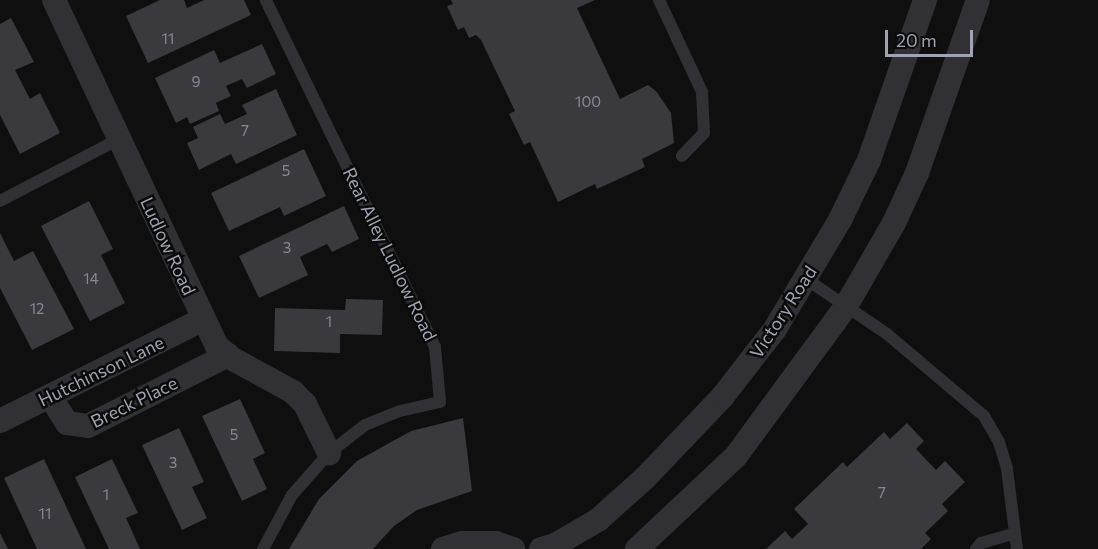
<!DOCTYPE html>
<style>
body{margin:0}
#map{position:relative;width:1098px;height:549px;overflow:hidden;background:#0f0f10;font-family:Commissioner,sans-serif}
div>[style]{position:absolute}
.building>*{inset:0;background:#39393e}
.service>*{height:12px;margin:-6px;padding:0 6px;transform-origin:6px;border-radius:6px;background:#303035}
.minor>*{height:24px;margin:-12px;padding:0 12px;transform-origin:12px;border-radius:12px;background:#303035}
span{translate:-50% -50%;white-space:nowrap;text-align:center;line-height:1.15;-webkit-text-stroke:5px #0a0a0b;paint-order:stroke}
.number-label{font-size:15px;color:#868895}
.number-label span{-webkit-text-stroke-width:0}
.street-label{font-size:18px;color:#a0a3b2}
.scale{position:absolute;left:885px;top:30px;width:88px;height:27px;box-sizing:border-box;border:3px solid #a0a3b2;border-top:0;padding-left:8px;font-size:18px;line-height:21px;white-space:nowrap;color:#a0a3b2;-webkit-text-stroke:4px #0a0a0b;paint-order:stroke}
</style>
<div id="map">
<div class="building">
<i style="clip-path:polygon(160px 0,184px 0,187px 8px,204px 0,244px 0,251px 15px,148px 63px,126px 16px)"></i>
<i style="clip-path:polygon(451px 0,595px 0,577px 8px,620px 99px,648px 85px,656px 91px,671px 113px,674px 143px,642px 159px,645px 167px,597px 189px,595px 184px,558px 202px,530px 142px,524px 145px,509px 114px,515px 111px,481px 40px,476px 35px,469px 38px,464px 27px,458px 30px,447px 6px,453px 4px)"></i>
<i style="clip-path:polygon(11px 18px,34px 62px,15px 70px,30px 99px,40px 93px,60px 133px,20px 154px,0 115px,0 24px)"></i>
<i style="clip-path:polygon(262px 44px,276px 74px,247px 88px,242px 79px,226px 86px,231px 96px,216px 103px,219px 111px,190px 124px,187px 117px,176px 123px,155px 78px,214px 50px,220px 63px)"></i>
<i style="clip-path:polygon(276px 89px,297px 135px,236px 164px,231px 154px,199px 170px,187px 143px,198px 138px,193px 127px,220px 114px,225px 124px,247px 114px,242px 105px)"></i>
<i style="clip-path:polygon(304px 149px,326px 196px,284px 216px,280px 207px,229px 231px,211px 193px)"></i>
<i style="clip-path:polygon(89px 201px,113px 249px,101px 255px,125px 303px,90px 321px,41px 226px)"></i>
<i style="clip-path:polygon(344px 206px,359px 239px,332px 252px,327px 244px,300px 257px,308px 275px,259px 298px,239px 256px)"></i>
<i style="clip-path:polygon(0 233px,14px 261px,33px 251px,74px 329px,32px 350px,0 288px)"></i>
<i style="clip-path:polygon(346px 299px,383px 300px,382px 335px,340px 334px,340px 353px,274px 351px,275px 308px,345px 310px)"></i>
<i style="clip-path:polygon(240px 399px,265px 453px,253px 459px,267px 489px,242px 501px,202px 416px)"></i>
<i style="clip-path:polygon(463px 418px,472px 491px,417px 510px,394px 526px,373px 549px,289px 549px,319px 499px,357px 461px,411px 431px)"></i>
<i style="clip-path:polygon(907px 423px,924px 441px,916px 449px,936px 470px,945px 461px,965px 482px,942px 504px,948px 511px,925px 533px,931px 539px,921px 549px,766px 549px,785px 531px,792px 539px,808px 524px,794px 509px,843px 462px,847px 467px,884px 432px,890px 439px)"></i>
<i style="clip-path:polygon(179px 428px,204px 482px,192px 487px,207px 518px,182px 530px,142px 445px)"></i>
<i style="clip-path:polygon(44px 459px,86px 549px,37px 549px,4px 478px)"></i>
<i style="clip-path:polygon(112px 459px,138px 513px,126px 518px,140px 549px,109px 549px,75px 477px)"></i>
<i style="clip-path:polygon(0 533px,8px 549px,0 549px)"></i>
</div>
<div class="service">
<i style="left:659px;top:0;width:102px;rotate:64.9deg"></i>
<i style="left:702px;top:92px;width:41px;rotate:87.2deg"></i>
<i style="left:704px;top:133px;width:32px;rotate:134deg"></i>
<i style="left:0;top:201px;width:134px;rotate:-27.5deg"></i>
<i style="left:806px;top:279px;width:98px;rotate:34.2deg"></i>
<i style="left:887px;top:334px;width:127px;rotate:40.2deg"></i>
<i style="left:984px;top:416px;width:30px;rotate:60deg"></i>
<i style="left:999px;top:442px;width:28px;rotate:73deg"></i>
<i style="left:1007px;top:469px;width:81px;rotate:82.9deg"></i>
<i style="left:263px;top:549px;width:61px;rotate:-61.8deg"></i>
<i style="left:292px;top:495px;width:56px;rotate:-48.6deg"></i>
<i style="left:329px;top:453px;width:46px;rotate:-37.9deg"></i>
<i style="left:365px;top:425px;width:38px;rotate:-22deg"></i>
<i style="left:400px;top:411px;width:41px;rotate:-12.7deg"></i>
<i style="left:440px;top:402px;width:55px;rotate:-95.2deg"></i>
<i style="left:435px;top:347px;width:386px;rotate:-116deg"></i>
<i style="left:976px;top:549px;width:8px;rotate:-50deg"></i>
<i style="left:981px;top:543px;width:33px;rotate:-16deg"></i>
</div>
<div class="minor">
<i style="left:54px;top:0;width:382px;rotate:64.8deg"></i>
<i style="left:217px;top:346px;width:18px;rotate:41deg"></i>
<i style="left:231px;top:358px;width:71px;rotate:28.7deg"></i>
<i style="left:293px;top:392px;width:17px;rotate:45deg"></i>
<i style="left:305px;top:404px;width:55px;rotate:63.9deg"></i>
<i style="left:50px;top:396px;width:32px;rotate:58deg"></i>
<i style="left:67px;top:423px;width:21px;rotate:8deg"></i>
<i style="left:88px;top:426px;width:157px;rotate:-26.9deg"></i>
<i style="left:0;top:421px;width:226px;rotate:-26.6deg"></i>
<i style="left:443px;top:549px;width:20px;rotate:-18deg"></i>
<i style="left:462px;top:543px;width:34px"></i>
<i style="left:496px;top:543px;width:18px;rotate:19deg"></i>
<i style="left:541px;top:549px;width:15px;rotate:-16deg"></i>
<i style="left:555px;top:545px;width:50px;rotate:-30.2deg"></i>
<i style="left:598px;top:520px;width:63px;rotate:-41.8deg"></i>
<i style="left:645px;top:478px;width:113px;rotate:-46.4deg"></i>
<i style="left:723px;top:396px;width:85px;rotate:-52.2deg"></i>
<i style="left:775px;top:329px;width:127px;rotate:-59.2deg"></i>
<i style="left:840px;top:220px;width:67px;rotate:-64.2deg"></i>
<i style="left:869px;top:160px;width:170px;rotate:-70.7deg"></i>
<i style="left:637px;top:549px;width:136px;rotate:-43.2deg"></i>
<i style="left:736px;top:456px;width:186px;rotate:-53.7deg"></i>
<i style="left:846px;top:306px;width:96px;rotate:-60deg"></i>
<i style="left:894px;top:223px;width:55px;rotate:-65.3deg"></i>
<i style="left:917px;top:173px;width:183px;rotate:-70.6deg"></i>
</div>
<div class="number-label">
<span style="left:168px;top:39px">11</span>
<span style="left:196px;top:82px">9</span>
<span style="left:588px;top:102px">100</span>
<span style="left:245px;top:131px">7</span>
<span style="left:286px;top:171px">5</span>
<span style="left:287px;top:248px">3</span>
<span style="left:91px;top:279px">14</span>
<span style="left:37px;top:309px">12</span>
<span style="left:329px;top:322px">1</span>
<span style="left:234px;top:435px">5</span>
<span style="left:173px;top:463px">3</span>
<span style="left:882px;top:493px">7</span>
<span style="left:106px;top:495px">1</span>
<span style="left:45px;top:514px">11</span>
</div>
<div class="street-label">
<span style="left:168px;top:246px;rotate:65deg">Ludlow Road</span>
<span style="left:390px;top:254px;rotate:64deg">Rear Alley Ludlow Road</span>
<span style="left:783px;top:312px;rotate:-57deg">Victory Road</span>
<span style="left:101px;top:371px;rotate:-26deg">Hutchinson Lane</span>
<span style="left:134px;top:402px;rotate:-26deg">Breck Place</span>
</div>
<div class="scale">20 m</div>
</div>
